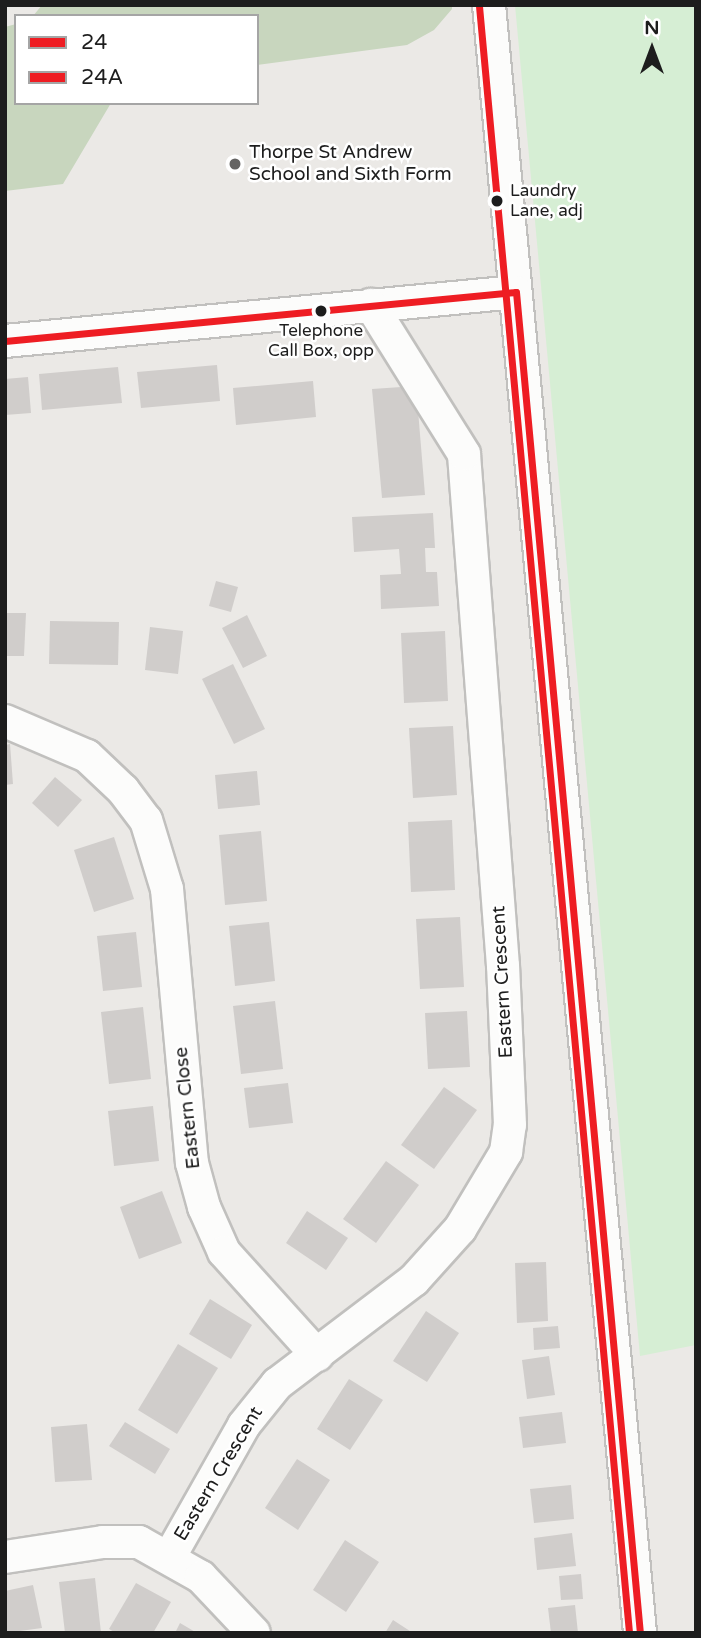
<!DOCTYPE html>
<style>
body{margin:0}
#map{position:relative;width:701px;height:1638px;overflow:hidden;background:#ebe9e6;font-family:"Varela Round",sans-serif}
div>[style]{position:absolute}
.forest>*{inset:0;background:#c8d6be}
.park>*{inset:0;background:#d6eed4}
.building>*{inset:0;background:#d0cdcb}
.roads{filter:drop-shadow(2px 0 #c1c0be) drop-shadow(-2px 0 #c1c0be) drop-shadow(0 2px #c1c0be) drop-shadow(0 -2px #c1c0be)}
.minor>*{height:32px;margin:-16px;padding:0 16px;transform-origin:16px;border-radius:16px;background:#fcfcfb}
.bus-1>*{height:7px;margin:-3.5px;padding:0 3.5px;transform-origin:3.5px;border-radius:3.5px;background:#ee1d23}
.bus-2>*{height:7px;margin:-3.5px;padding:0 3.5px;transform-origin:3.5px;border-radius:3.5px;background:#ee1d23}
.dots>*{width:19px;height:19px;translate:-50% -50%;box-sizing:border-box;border:4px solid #fff;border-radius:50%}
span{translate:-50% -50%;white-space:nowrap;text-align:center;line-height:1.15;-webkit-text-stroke:5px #fff;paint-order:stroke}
.bus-label{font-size:17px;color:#1d1d1d}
.left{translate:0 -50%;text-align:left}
.poi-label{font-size:19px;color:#1d1d1d}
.street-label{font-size:19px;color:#1d1d1d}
.frame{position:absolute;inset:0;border:7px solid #1d1d1d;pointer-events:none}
.legend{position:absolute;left:14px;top:14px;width:245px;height:91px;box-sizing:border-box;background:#fff;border:2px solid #a5a5a5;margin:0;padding:9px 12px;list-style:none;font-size:21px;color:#1d1d1d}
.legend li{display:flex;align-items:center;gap:14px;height:35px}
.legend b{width:35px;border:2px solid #a5a5a5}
.north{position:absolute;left:617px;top:14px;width:70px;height:70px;-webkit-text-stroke:5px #fff;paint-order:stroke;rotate:0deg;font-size:19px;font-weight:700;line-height:28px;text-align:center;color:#1d1d1d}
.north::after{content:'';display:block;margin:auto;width:24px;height:32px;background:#1d1d1d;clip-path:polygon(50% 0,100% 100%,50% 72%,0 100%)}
</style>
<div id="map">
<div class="forest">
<i style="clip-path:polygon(42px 5px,452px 5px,452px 9px,434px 30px,407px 45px,257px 65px,257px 16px,33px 16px)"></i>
<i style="clip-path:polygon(16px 24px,16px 103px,111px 103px,63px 184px,5px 191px,5px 27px)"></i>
</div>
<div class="park">
<i style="clip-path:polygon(515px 5px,696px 5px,696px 1345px,640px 1356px)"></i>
</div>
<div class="building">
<i style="clip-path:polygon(217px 365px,220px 401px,141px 408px,137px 372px)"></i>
<i style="clip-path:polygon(118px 367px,122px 403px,42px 410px,39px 374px)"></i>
<i style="clip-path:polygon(28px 377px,31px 413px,5px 415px,5px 379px)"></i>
<i style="clip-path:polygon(313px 381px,316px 417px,236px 425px,233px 388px)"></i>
<i style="clip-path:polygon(416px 386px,425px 495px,382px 498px,372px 389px)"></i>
<i style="clip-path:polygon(433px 513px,435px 548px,425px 548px,426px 572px,437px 572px,439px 606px,381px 609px,380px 575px,401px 574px,399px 549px,354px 552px,352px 517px)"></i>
<i style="clip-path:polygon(216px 581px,238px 587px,231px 612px,209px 606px)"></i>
<i style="clip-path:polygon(5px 613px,26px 613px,24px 656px,5px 656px)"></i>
<i style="clip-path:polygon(247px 615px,267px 656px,243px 668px,222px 628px)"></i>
<i style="clip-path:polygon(50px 621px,119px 622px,118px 665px,49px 664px)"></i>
<i style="clip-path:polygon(150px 627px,183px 631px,178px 674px,145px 670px)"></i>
<i style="clip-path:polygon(445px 631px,448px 701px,404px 703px,401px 633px)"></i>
<i style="clip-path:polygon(233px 664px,265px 729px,234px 744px,202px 679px)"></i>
<i style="clip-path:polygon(453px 726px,457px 795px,413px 798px,409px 728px)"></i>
<i style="clip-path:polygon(10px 744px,13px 784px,5px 785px,5px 745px)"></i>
<i style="clip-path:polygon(257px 771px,260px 805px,218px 809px,215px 775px)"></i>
<i style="clip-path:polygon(55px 777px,82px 800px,58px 827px,32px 803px)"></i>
<i style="clip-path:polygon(452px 820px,455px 890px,411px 892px,408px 822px)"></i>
<i style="clip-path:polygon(261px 831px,267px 901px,225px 905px,219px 835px)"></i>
<i style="clip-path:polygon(114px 837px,134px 899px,94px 912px,74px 850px)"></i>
<i style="clip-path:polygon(460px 917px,464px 987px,420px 989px,416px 919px)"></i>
<i style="clip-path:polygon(269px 922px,275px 981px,235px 986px,229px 926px)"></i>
<i style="clip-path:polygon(136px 932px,142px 987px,103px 991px,97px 936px)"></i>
<i style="clip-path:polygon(275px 1001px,283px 1069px,241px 1074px,233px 1006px)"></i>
<i style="clip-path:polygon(143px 1007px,151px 1079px,109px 1084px,101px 1012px)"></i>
<i style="clip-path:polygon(467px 1011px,470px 1067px,428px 1069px,425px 1013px)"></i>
<i style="clip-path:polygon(288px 1083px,293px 1123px,249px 1128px,244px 1088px)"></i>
<i style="clip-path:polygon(444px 1087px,477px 1110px,434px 1169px,401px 1145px)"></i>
<i style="clip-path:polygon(153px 1106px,159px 1161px,114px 1166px,108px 1111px)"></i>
<i style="clip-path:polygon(386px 1161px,419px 1185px,376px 1243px,343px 1219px)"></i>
<i style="clip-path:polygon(162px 1191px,182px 1243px,139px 1259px,120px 1207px)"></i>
<i style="clip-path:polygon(307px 1211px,348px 1238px,326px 1270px,286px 1243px)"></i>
<i style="clip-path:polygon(546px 1262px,548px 1321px,517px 1323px,515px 1263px)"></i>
<i style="clip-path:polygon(210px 1299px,252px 1325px,231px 1359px,189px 1334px)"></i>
<i style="clip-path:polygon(426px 1311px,459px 1333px,427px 1382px,393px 1361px)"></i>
<i style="clip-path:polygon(558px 1326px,560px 1348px,534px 1350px,533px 1328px)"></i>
<i style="clip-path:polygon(178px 1344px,218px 1368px,177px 1434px,138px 1410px)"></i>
<i style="clip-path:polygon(549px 1356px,555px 1395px,527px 1399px,522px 1360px)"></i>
<i style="clip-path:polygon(349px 1379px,383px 1400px,350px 1450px,317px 1429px)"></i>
<i style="clip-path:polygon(562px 1412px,566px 1443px,523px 1448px,519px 1417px)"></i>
<i style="clip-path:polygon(125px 1422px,170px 1449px,155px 1474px,109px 1446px)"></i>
<i style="clip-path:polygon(87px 1424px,92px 1480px,55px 1482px,51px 1427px)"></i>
<i style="clip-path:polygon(297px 1459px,330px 1480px,298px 1530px,265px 1508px)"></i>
<i style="clip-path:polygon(571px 1485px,574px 1519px,534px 1523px,530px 1489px)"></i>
<i style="clip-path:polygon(572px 1533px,576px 1566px,537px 1570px,534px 1538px)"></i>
<i style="clip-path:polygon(345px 1540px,379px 1562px,346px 1612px,313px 1590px)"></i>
<i style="clip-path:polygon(581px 1574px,583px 1599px,561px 1600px,559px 1576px)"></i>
<i style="clip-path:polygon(95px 1578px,101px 1633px,65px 1633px,59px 1582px)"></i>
<i style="clip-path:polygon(136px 1583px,171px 1602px,153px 1633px,116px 1633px,109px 1629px)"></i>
<i style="clip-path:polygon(33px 1585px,42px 1628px,5px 1633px,5px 1591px)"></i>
<i style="clip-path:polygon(575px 1605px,578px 1633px,551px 1633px,548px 1608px)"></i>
<i style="clip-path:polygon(393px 1620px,413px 1633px,385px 1633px)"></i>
<i style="clip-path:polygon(180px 1623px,197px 1633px,175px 1633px)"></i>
</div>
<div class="roads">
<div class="minor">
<i style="left:489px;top:5px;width:1635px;rotate:84.7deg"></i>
<i style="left:5px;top:341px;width:513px;rotate:-5.48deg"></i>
<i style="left:5px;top:721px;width:89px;rotate:23.1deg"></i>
<i style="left:87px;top:756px;width:50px;rotate:43.4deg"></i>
<i style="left:123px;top:790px;width:38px;rotate:53deg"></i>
<i style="left:146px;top:820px;width:72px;rotate:73.1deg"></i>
<i style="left:167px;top:889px;width:275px;rotate:84.8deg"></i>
<i style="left:192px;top:1163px;width:46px;rotate:74.7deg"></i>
<i style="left:204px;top:1207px;width:49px;rotate:66deg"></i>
<i style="left:224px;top:1252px;width:139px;rotate:47.9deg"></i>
<i style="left:170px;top:1556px;width:150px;rotate:-60.5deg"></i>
<i style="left:244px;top:1425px;width:53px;rotate:-51.2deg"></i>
<i style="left:277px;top:1384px;width:172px;rotate:-37.2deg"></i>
<i style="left:414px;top:1280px;width:69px;rotate:-48deg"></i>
<i style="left:460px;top:1229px;width:90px;rotate:-59.1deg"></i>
<i style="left:506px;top:1152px;width:27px;rotate:-82deg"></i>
<i style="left:510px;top:1125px;width:159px;rotate:-92.5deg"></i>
<i style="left:503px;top:966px;width:513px;rotate:-94.36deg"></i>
<i style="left:464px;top:454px;width:176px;rotate:-122deg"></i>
<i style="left:5px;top:1557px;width:99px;rotate:-8.7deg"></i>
<i style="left:103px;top:1542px;width:36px"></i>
<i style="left:139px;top:1542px;width:71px;rotate:29.4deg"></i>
<i style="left:201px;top:1577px;width:77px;rotate:46.6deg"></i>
</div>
</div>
<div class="bus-1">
<i style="left:5px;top:341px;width:513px;rotate:-5.48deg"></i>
<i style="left:516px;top:292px;width:1347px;rotate:84.72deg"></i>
</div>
<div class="bus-2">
<i style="left:479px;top:6px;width:1634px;rotate:84.73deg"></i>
</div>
<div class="dots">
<i style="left:235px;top:164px;background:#656463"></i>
<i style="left:497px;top:201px;background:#1d1d1d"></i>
<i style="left:321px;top:311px;background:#1d1d1d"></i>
</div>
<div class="bus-label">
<span class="left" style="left:510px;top:201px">Laundry<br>Lane, adj</span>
<span style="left:321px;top:341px">Telephone<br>Call Box, opp</span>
</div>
<div class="poi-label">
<span class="left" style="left:249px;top:164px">Thorpe St Andrew<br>School and Sixth Form</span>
</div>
<div class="street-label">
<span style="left:503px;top:982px;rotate:-93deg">Eastern Crescent</span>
<span style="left:188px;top:1108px;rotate:-96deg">Eastern Close</span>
<span style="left:219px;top:1474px;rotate:-59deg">Eastern Crescent</span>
</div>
<div class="frame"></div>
<ul class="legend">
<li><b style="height:9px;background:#ee1d23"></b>24</li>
<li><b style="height:9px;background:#ee1d23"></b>24A</li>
</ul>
<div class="north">N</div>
</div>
